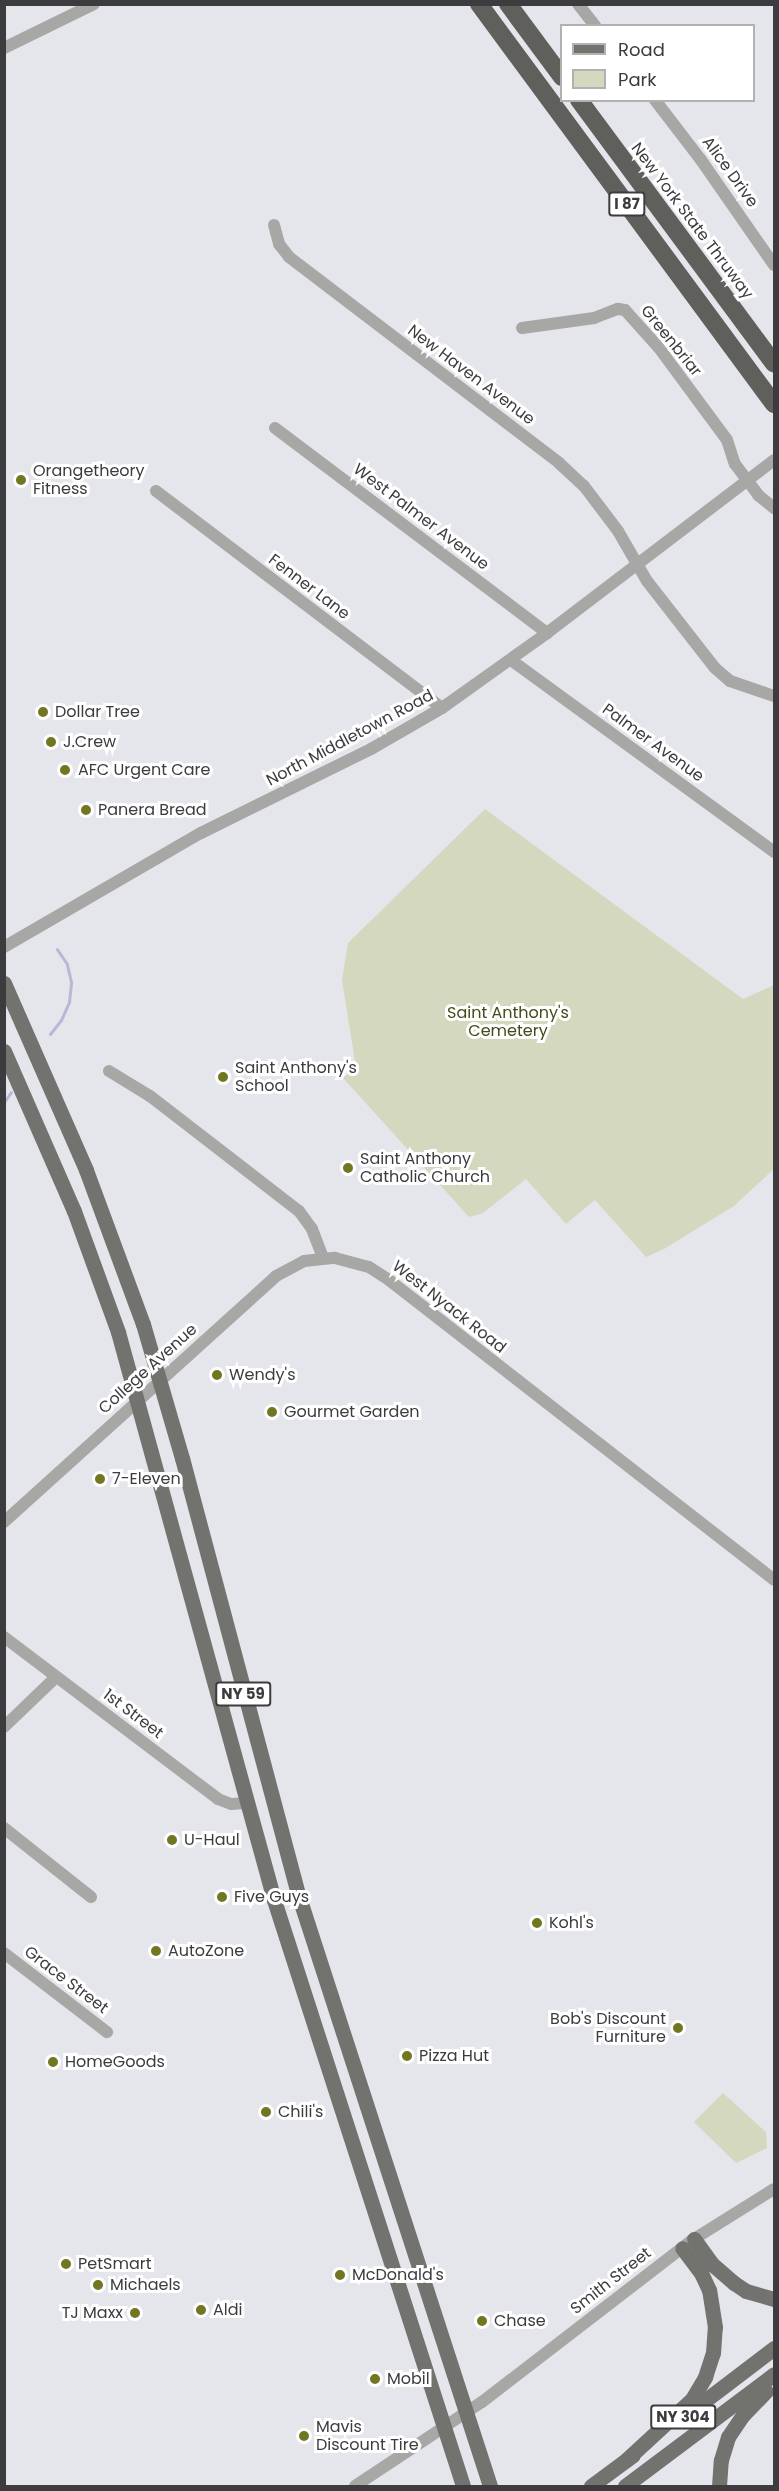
<!DOCTYPE html>
<style>
body{margin:0}
#map{position:relative;width:779px;height:2491px;overflow:hidden;background:#e5e6ec;font-family:Poppins,sans-serif}
div>[style]{position:absolute}
.green>*{inset:0;background:#d4d8bf}
.stream>*{height:3px;margin:-1.5px;padding:0 1.5px;transform-origin:1.5px;border-radius:1.5px;background:#b8b8d5}
.minor>*{height:12px;margin:-6px;padding:0 6px;transform-origin:6px;border-radius:6px;background:#a7a7a5}
.major>*{height:15px;margin:-7.5px;padding:0 7.5px;transform-origin:7.5px;border-radius:7.5px;background:#72736e}
.highway>*{height:18px;margin:-9px;padding:0 9px;transform-origin:9px;border-radius:9px;background:#5f605b}
.dots>*{width:16px;height:16px;translate:-50% -50%;box-sizing:border-box;border:3px solid #fff;border-radius:50%}
span{translate:-50% -50%;white-space:nowrap;text-align:center;line-height:1.15;-webkit-text-stroke:6px #fff;paint-order:stroke}
.shield-label span{padding:2px 4px;background:#fff;border:2px solid;border-radius:4px;-webkit-text-stroke-width:0}
.shield-label{font-size:15px;color:#3c3c3f;font-weight:700}
.street-label{font-size:16px;color:#3c3c3f}
.poi-label{font-size:16px;color:#3c3c3f}
.left{translate:0 -50%;text-align:left}
.right{translate:-100% -50%;text-align:right}
.park-label{font-size:16px;color:#464a18}
.frame{position:absolute;inset:0;border:6px solid #3c3c3f;pointer-events:none}
.legend{position:absolute;left:560px;top:24px;width:195px;height:78px;box-sizing:border-box;background:#fff;border:2px solid #b1b1b2;margin:0;padding:8px 10px;list-style:none;font-size:18px;color:#3c3c3f}
.legend li{display:flex;align-items:center;gap:12px;height:30px}
.legend b{width:30px;border:2px solid #b1b1b2}
</style>
<div id="map">
<div class="green">
<i style="clip-path:polygon(485px 809px,743px 999px,774px 985px,774px 1169px,734px 1206px,664px 1249px,646px 1257px,595px 1200px,566px 1224px,526px 1179px,483px 1213px,469px 1217px,343px 1078px,356px 1068px,342px 980px,348px 943px)"></i>
<i style="clip-path:polygon(723px 2093px,766px 2132px,767px 2148px,736px 2163px,694px 2122px)"></i>
</div>
<div class="stream">
<i style="left:50px;top:1034px;width:18px;rotate:-52deg"></i>
<i style="left:61px;top:1020px;width:20px;rotate:-66deg"></i>
<i style="left:69px;top:1002px;width:20px;rotate:-84deg"></i>
<i style="left:71px;top:982px;width:18px;rotate:-103deg"></i>
<i style="left:67px;top:964px;width:18px;rotate:-124deg"></i>
<i style="left:4px;top:1102px;width:12px;rotate:-55deg"></i>
</div>
<div class="minor">
<i style="left:578px;top:4px;width:28px;rotate:52deg"></i>
<i style="left:4px;top:48px;width:100px;rotate:-26.1deg"></i>
<i style="left:655px;top:100px;width:76px;rotate:52.5deg"></i>
<i style="left:701px;top:160px;width:128px;rotate:55.2deg"></i>
<i style="left:274px;top:225px;width:20px;rotate:75deg"></i>
<i style="left:279px;top:244px;width:16px;rotate:52deg"></i>
<i style="left:289px;top:257px;width:340px;rotate:37.3deg"></i>
<i style="left:559px;top:463px;width:34px;rotate:43deg"></i>
<i style="left:584px;top:486px;width:56px;rotate:52.9deg"></i>
<i style="left:618px;top:531px;width:58px;rotate:59.9deg"></i>
<i style="left:647px;top:581px;width:110px;rotate:52deg"></i>
<i style="left:715px;top:668px;width:20px;rotate:41deg"></i>
<i style="left:730px;top:681px;width:46px;rotate:18.8deg"></i>
<i style="left:522px;top:328px;width:73px;rotate:-7.9deg"></i>
<i style="left:594px;top:318px;width:26px;rotate:-21deg"></i>
<i style="left:618px;top:309px;width:7px;rotate:8deg"></i>
<i style="left:625px;top:310px;width:51px;rotate:48.2deg"></i>
<i style="left:659px;top:348px;width:114px;rotate:53.5deg"></i>
<i style="left:727px;top:440px;width:25px;rotate:72deg"></i>
<i style="left:735px;top:464px;width:39px;rotate:53deg"></i>
<i style="left:758px;top:495px;width:21px;rotate:39deg"></i>
<i style="left:275px;top:428px;width:341px;rotate:37deg"></i>
<i style="left:156px;top:491px;width:359px;rotate:37.2deg"></i>
<i style="left:511px;top:660px;width:326px;rotate:36.1deg"></i>
<i style="left:4px;top:947px;width:228px;rotate:-30.1deg"></i>
<i style="left:201px;top:833px;width:190px;rotate:-26.3deg"></i>
<i style="left:371px;top:749px;width:82px;rotate:-30deg"></i>
<i style="left:442px;top:708px;width:129px;rotate:-35.5deg"></i>
<i style="left:547px;top:633px;width:285px;rotate:-37.3deg"></i>
<i style="left:109px;top:1071px;width:48px;rotate:31.4deg"></i>
<i style="left:150px;top:1096px;width:188px;rotate:37.7deg"></i>
<i style="left:299px;top:1211px;width:22px;rotate:54deg"></i>
<i style="left:312px;top:1229px;width:31px;rotate:69deg"></i>
<i style="left:4px;top:1522px;width:367px;rotate:-42.1deg"></i>
<i style="left:276px;top:1276px;width:32px;rotate:-28deg"></i>
<i style="left:304px;top:1261px;width:31px;rotate:-6deg"></i>
<i style="left:335px;top:1258px;width:35px;rotate:15deg"></i>
<i style="left:369px;top:1267px;width:24px;rotate:33deg"></i>
<i style="left:389px;top:1280px;width:488px;rotate:37.9deg"></i>
<i style="left:4px;top:1637px;width:268px;rotate:37.1deg"></i>
<i style="left:218px;top:1799px;width:14px;rotate:21deg"></i>
<i style="left:231px;top:1804px;width:15px;rotate:-4deg"></i>
<i style="left:4px;top:1727px;width:72px;rotate:-43.9deg"></i>
<i style="left:4px;top:1828px;width:111px;rotate:38.4deg"></i>
<i style="left:4px;top:1953px;width:130px;rotate:37.5deg"></i>
<i style="left:355px;top:2486px;width:152px;rotate:-33.5deg"></i>
<i style="left:482px;top:2402px;width:267px;rotate:-37.6deg"></i>
<i style="left:694px;top:2239px;width:94px;rotate:-32deg"></i>
</div>
<div class="major">
<i style="left:4px;top:983px;width:204px;rotate:66.3deg"></i>
<i style="left:86px;top:1170px;width:164px;rotate:69.7deg"></i>
<i style="left:143px;top:1324px;width:140px;rotate:73.8deg"></i>
<i style="left:182px;top:1458px;width:451px;rotate:75.1deg"></i>
<i style="left:298px;top:1894px;width:622px;rotate:72.03deg"></i>
<i style="left:4px;top:1051px;width:175px;rotate:66.4deg"></i>
<i style="left:74px;top:1211px;width:129px;rotate:70deg"></i>
<i style="left:118px;top:1332px;width:589px;rotate:74.64deg"></i>
<i style="left:274px;top:1900px;width:616px;rotate:72.12deg"></i>
<i style="left:694px;top:2239px;width:31px;rotate:54deg"></i>
<i style="left:712px;top:2264px;width:29px;rotate:41deg"></i>
<i style="left:734px;top:2283px;width:14px;rotate:34deg"></i>
<i style="left:746px;top:2291px;width:29px;rotate:16deg"></i>
<i style="left:686px;top:2415px;width:111px;rotate:-37.3deg"></i>
<i style="left:626px;top:2460px;width:90px;rotate:-42.7deg"></i>
<i style="left:692px;top:2399px;width:26px;rotate:-59deg"></i>
<i style="left:705px;top:2377px;width:25px;rotate:-72deg"></i>
<i style="left:713px;top:2353px;width:26px;rotate:-86deg"></i>
<i style="left:715px;top:2327px;width:37px;rotate:-99deg"></i>
<i style="left:709px;top:2290px;width:19px;rotate:-115deg"></i>
<i style="left:701px;top:2273px;width:31px;rotate:-127deg"></i>
<i style="left:591px;top:2486px;width:52px;rotate:-36.4deg"></i>
<i style="left:625px;top:2486px;width:186px;rotate:-36.9deg"></i>
<i style="left:719px;top:2486px;width:26px;rotate:-86deg"></i>
<i style="left:721px;top:2460px;width:24px;rotate:-73deg"></i>
<i style="left:728px;top:2437px;width:27px;rotate:-56deg"></i>
<i style="left:743px;top:2415px;width:33px;rotate:-46deg"></i>
</div>
<div class="highway">
<i style="left:479px;top:4px;width:497px;rotate:53.6deg"></i>
<i style="left:508px;top:4px;width:91px;rotate:53.5deg"></i>
<i style="left:579px;top:100px;width:328px;rotate:53.5deg"></i>
</div>
<div class="dots">
<i style="left:21px;top:480px;background:#707720"></i>
<i style="left:43px;top:712px;background:#707720"></i>
<i style="left:51px;top:742px;background:#707720"></i>
<i style="left:65px;top:770px;background:#707720"></i>
<i style="left:86px;top:810px;background:#707720"></i>
<i style="left:223px;top:1077px;background:#707720"></i>
<i style="left:348px;top:1168px;background:#707720"></i>
<i style="left:217px;top:1375px;background:#707720"></i>
<i style="left:272px;top:1412px;background:#707720"></i>
<i style="left:100px;top:1479px;background:#707720"></i>
<i style="left:172px;top:1840px;background:#707720"></i>
<i style="left:222px;top:1897px;background:#707720"></i>
<i style="left:537px;top:1923px;background:#707720"></i>
<i style="left:156px;top:1951px;background:#707720"></i>
<i style="left:678px;top:2028px;background:#707720"></i>
<i style="left:407px;top:2056px;background:#707720"></i>
<i style="left:53px;top:2062px;background:#707720"></i>
<i style="left:266px;top:2112px;background:#707720"></i>
<i style="left:66px;top:2264px;background:#707720"></i>
<i style="left:340px;top:2275px;background:#707720"></i>
<i style="left:98px;top:2285px;background:#707720"></i>
<i style="left:201px;top:2310px;background:#707720"></i>
<i style="left:135px;top:2313px;background:#707720"></i>
<i style="left:482px;top:2321px;background:#707720"></i>
<i style="left:375px;top:2379px;background:#707720"></i>
<i style="left:304px;top:2436px;background:#707720"></i>
</div>
<div class="shield-label">
<span style="left:627px;top:204px">I 87</span>
<span style="left:243px;top:1694px">NY 59</span>
<span style="left:683px;top:2417px">NY 304</span>
</div>
<div class="street-label">
<span style="left:730px;top:172px;rotate:54deg">Alice Drive</span>
<span style="left:692px;top:221px;rotate:53deg">New York State Thruway</span>
<span style="left:671px;top:341px;rotate:51deg">Greenbriar</span>
<span style="left:471px;top:375px;rotate:37deg">New Haven Avenue</span>
<span style="left:421px;top:517px;rotate:37deg">West Palmer Avenue</span>
<span style="left:309px;top:587px;rotate:37deg">Fenner Lane</span>
<span style="left:350px;top:738px;rotate:-28deg">North Middletown Road</span>
<span style="left:653px;top:743px;rotate:36deg">Palmer Avenue</span>
<span style="left:449px;top:1307px;rotate:38deg">West Nyack Road</span>
<span style="left:148px;top:1369px;rotate:-42deg">College Avenue</span>
<span style="left:133px;top:1714px;rotate:37deg">1st Street</span>
<span style="left:66px;top:1980px;rotate:37deg">Grace Street</span>
<span style="left:611px;top:2281px;rotate:-38deg">Smith Street</span>
</div>
<div class="poi-label">
<span class="left" style="left:33px;top:480px">Orangetheory<br>Fitness</span>
<span class="left" style="left:55px;top:712px">Dollar Tree</span>
<span class="left" style="left:63px;top:742px">J.Crew</span>
<span class="left" style="left:78px;top:770px">AFC Urgent Care</span>
<span class="left" style="left:98px;top:810px">Panera Bread</span>
<span class="left" style="left:235px;top:1077px">Saint Anthony's<br>School</span>
<span class="left" style="left:360px;top:1168px">Saint Anthony<br>Catholic Church</span>
<span class="left" style="left:229px;top:1375px">Wendy's</span>
<span class="left" style="left:284px;top:1412px">Gourmet Garden</span>
<span class="left" style="left:112px;top:1479px">7-Eleven</span>
<span class="left" style="left:184px;top:1840px">U-Haul</span>
<span class="left" style="left:234px;top:1897px">Five Guys</span>
<span class="left" style="left:549px;top:1923px">Kohl's</span>
<span class="left" style="left:168px;top:1951px">AutoZone</span>
<span class="right" style="left:666px;top:2028px">Bob's Discount<br>Furniture</span>
<span class="left" style="left:419px;top:2056px">Pizza Hut</span>
<span class="left" style="left:65px;top:2062px">HomeGoods</span>
<span class="left" style="left:278px;top:2112px">Chili's</span>
<span class="left" style="left:78px;top:2264px">PetSmart</span>
<span class="left" style="left:352px;top:2275px">McDonald's</span>
<span class="left" style="left:110px;top:2285px">Michaels</span>
<span class="left" style="left:213px;top:2310px">Aldi</span>
<span class="right" style="left:123px;top:2313px">TJ Maxx</span>
<span class="left" style="left:494px;top:2321px">Chase</span>
<span class="left" style="left:387px;top:2379px">Mobil</span>
<span class="left" style="left:316px;top:2436px">Mavis<br>Discount Tire</span>
</div>
<div class="park-label">
<span style="left:508px;top:1022px">Saint Anthony's<br>Cemetery</span>
</div>
<div class="frame"></div>
<ul class="legend">
<li><b style="height:8px;background:#72736e"></b>Road</li>
<li><b style="height:16px;background:#d4d8bf"></b>Park</li>
</ul>
</div>
